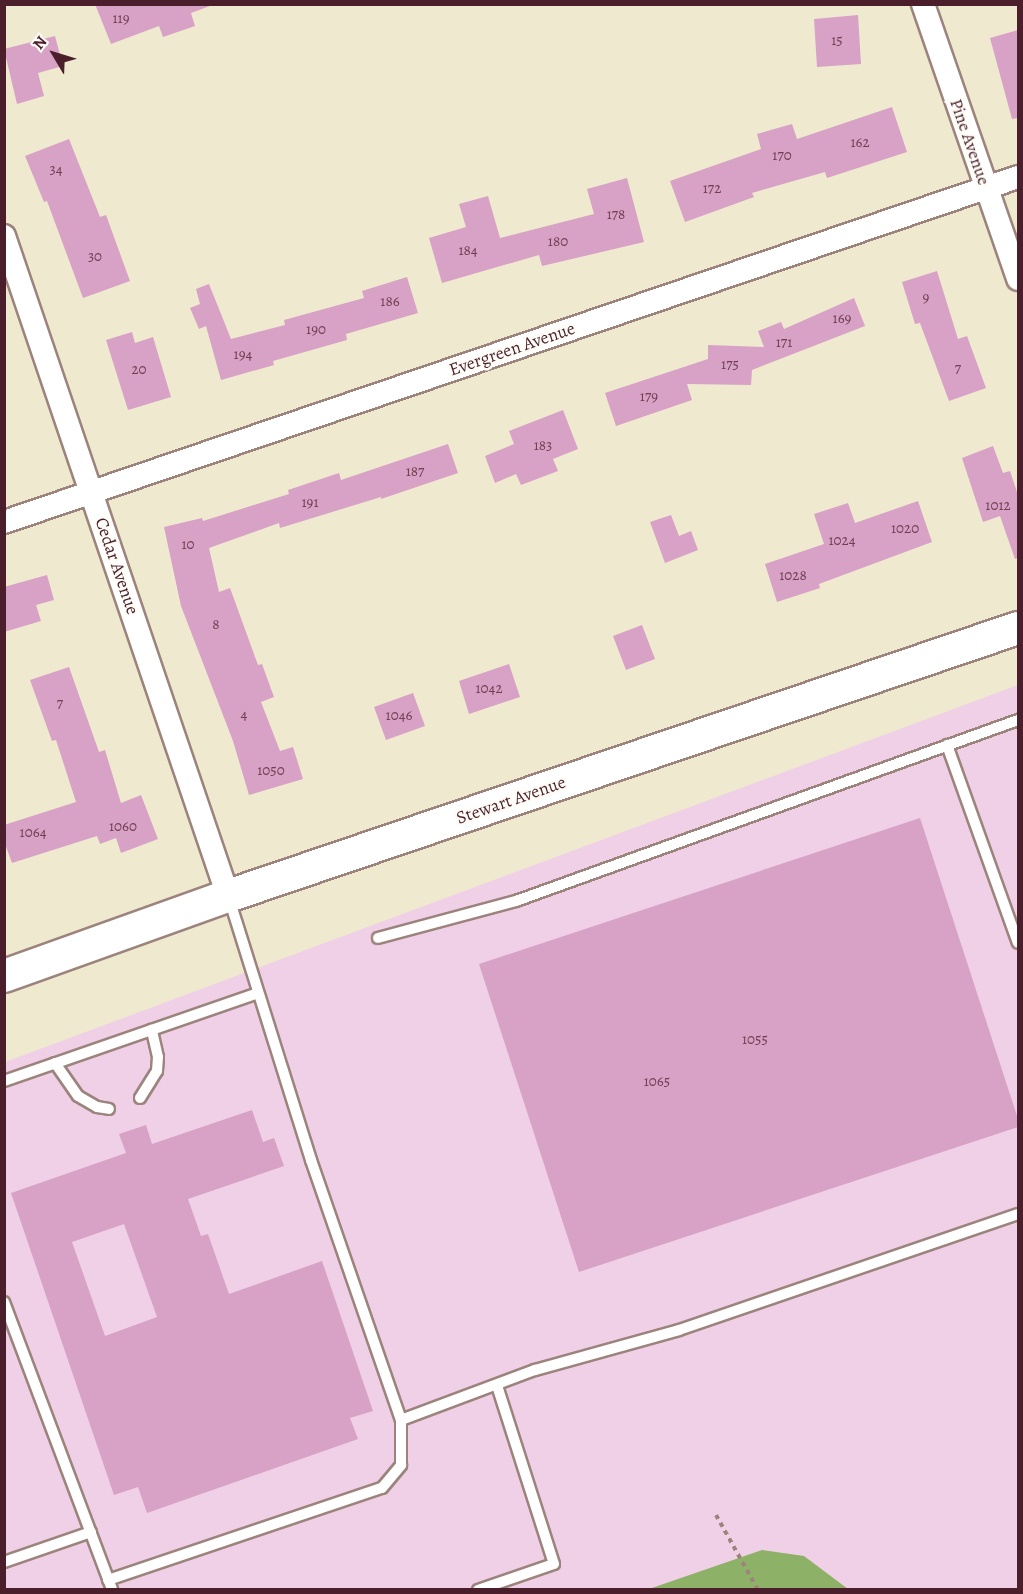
<!DOCTYPE html>
<style>
body{margin:0}
#map{position:relative;width:1023px;height:1594px;overflow:hidden;background:#efe9cf;font-family:Alegreya,serif}
div>[style]{position:absolute}
.built>*{inset:0;background:#efd0e6}
.forest>*{inset:0;background:#8db166}
.building>*{inset:0;background:#d8a1c6}
.path>*{height:4px;margin-top:-2px;transform-origin:0;background:repeating-linear-gradient(90deg,#9c847d 0 4.5px,transparent 0 9px)}
.roads{filter:drop-shadow(2px 0 #9c847d) drop-shadow(-2px 0 #9c847d) drop-shadow(0 2px #9c847d) drop-shadow(0 -2px #9c847d)}
.lane>*{height:10px;margin:-5px;padding:0 5px;transform-origin:5px;border-radius:5px;background:#fff}
.street>*{height:22px;margin:-11px;padding:0 11px;transform-origin:11px;border-radius:11px;background:#fff}
.secondary>*{height:32px;margin:-16px;padding:0 16px;transform-origin:16px;border-radius:16px;background:#fff}
span{translate:-50% -50%;white-space:nowrap;text-align:center;line-height:1.15;-webkit-text-stroke:5px #fdfcf7;paint-order:stroke}
.number-label{font-size:15px;color:#6e4052}
.number-label span{-webkit-text-stroke-width:0}
.street-label{font-size:18px;color:#4a1f2b}
.frame{position:absolute;inset:0;border:6px solid #4a1f2b;pointer-events:none}
.north{position:absolute;left:24px;top:24px;width:60px;height:60px;-webkit-text-stroke:4px #fdfcf7;paint-order:stroke;rotate:308deg;font-size:16px;font-weight:700;line-height:24px;text-align:center;color:#4a1f2b}
.north::after{content:'';display:block;margin:auto;width:21px;height:27px;background:#4a1f2b;clip-path:polygon(50% 0,100% 100%,50% 72%,0 100%)}
</style>
<div id="map">
<div class="built">
<i style="clip-path:polygon(1018px 685px,1018px 1589px,5px 1590px,5px 1062px)"></i>
</div>
<div class="forest">
<i style="clip-path:polygon(762px 1550px,804px 1556px,848px 1589px,649px 1589px)"></i>
</div>
<div class="building">
<i style="clip-path:polygon(95px 4px,209px 4px,210px 6px,191px 13px,195px 26px,163px 37px,159px 26px,111px 44px)"></i>
<i style="clip-path:polygon(858px 15px,861px 64px,817px 67px,814px 19px)"></i>
<i style="clip-path:polygon(1018px 30px,1018px 118px,1012px 119px,990px 38px)"></i>
<i style="clip-path:polygon(55px 36px,63px 66px,38px 73px,44px 96px,17px 104px,4px 49px)"></i>
<i style="clip-path:polygon(892px 107px,907px 152px,827px 178px,825px 172px,752px 193px,754px 197px,685px 222px,670px 181px,761px 149px,757px 134px,792px 124px,797px 139px)"></i>
<i style="clip-path:polygon(69px 139px,100px 217px,106px 215px,130px 281px,83px 298px,47px 201px,44px 202px,25px 156px)"></i>
<i style="clip-path:polygon(627px 178px,644px 242px,542px 266px,539px 255px,442px 283px,429px 238px,466px 227px,459px 204px,488px 196px,500px 238px,594px 214px,587px 189px)"></i>
<i style="clip-path:polygon(937px 271px,958px 339px,967px 336px,986px 388px,949px 401px,920px 323px,915px 324px,902px 282px)"></i>
<i style="clip-path:polygon(407px 277px,418px 313px,346px 334px,347px 340px,273px 361px,274px 365px,221px 380px,206px 326px,199px 329px,190px 308px,200px 304px,196px 289px,209px 284px,231px 339px,285px 325px,284px 320px,364px 298px,362px 291px)"></i>
<i style="clip-path:polygon(854px 298px,865px 326px,752px 370px,751px 385px,687px 384px,692px 400px,616px 426px,605px 393px,708px 359px,708px 345px,764px 347px,758px 331px,781px 322px,784px 329px)"></i>
<i style="clip-path:polygon(132px 332px,135px 343px,153px 337px,171px 397px,128px 410px,106px 340px)"></i>
<i style="clip-path:polygon(563px 410px,578px 449px,553px 459px,558px 471px,521px 485px,516px 474px,495px 483px,485px 456px,514px 444px,509px 431px)"></i>
<i style="clip-path:polygon(448px 444px,458px 473px,381px 499px,381px 497px,280px 528px,279px 523px,209px 548px,219px 592px,230px 588px,258px 665px,262px 664px,274px 697px,261px 702px,280px 751px,293px 747px,303px 779px,249px 795px,233px 741px,181px 606px,164px 527px,202px 518px,203px 521px,289px 494px,288px 490px,339px 473px,341px 480px)"></i>
<i style="clip-path:polygon(993px 446px,1003px 473px,1010px 471px,1018px 495px,1018px 558px,1015px 559px,1000px 516px,983px 522px,962px 458px)"></i>
<i style="clip-path:polygon(918px 501px,932px 542px,819px 584px,820px 588px,777px 602px,765px 564px,824px 544px,814px 514px,848px 503px,855px 523px)"></i>
<i style="clip-path:polygon(671px 515px,679px 536px,691px 531px,698px 550px,665px 563px,650px 522px)"></i>
<i style="clip-path:polygon(47px 575px,54px 600px,36px 605px,41px 621px,4px 632px,4px 587px)"></i>
<i style="clip-path:polygon(642px 625px,655px 659px,626px 670px,613px 636px)"></i>
<i style="clip-path:polygon(509px 664px,520px 697px,469px 714px,459px 681px)"></i>
<i style="clip-path:polygon(69px 667px,99px 752px,105px 750px,121px 803px,141px 795px,158px 839px,121px 853px,116px 838px,100px 844px,97px 836px,12px 863px,4px 841px,4px 825px,76px 802px,56px 740px,52px 741px,30px 680px)"></i>
<i style="clip-path:polygon(413px 693px,425px 726px,386px 740px,374px 707px)"></i>
<i style="clip-path:polygon(920px 818px,1018px 1119px,1018px 1127px,579px 1272px,479px 964px)"></i>
<i style="clip-path:polygon(evenodd,252px 1110px,263px 1142px,274px 1138px,284px 1166px,188px 1199px,201px 1236px,208px 1234px,229px 1294px,322px 1261px,373px 1411px,350px 1418px,358px 1439px,147px 1513px,138px 1487px,114px 1495px,11px 1193px,126px 1153px,119px 1134px,146px 1125px,152px 1144px,252px 1110px,124px 1224px,157px 1317px,105px 1336px,72px 1242px,124px 1224px)"></i>
</div>
<div class="path">
<i style="left:716px;top:1515px;width:86px;rotate:60.8deg"></i>
</div>
<div class="roads">
<div class="lane">
<i style="left:947px;top:745px;width:210px;rotate:70.3deg"></i>
<i style="left:378px;top:938px;width:143px;rotate:-15deg"></i>
<i style="left:516px;top:901px;width:534px;rotate:-19.83deg"></i>
<i style="left:55px;top:1063px;width:40px;rotate:55.1deg"></i>
<i style="left:78px;top:1096px;width:22px;rotate:30deg"></i>
<i style="left:97px;top:1107px;width:12px;rotate:9deg"></i>
<i style="left:4px;top:1081px;width:269px;rotate:-19.1deg"></i>
<i style="left:140px;top:1098px;width:32px;rotate:-58deg"></i>
<i style="left:157px;top:1071px;width:14px;rotate:-86deg"></i>
<i style="left:158px;top:1057px;width:28px;rotate:-103deg"></i>
<i style="left:4px;top:1302px;width:308px;rotate:69.4deg"></i>
<i style="left:401px;top:1420px;width:143px;rotate:-20.5deg"></i>
<i style="left:535px;top:1370px;width:149px;rotate:-15.5deg"></i>
<i style="left:679px;top:1330px;width:358px;rotate:-18.9deg"></i>
<i style="left:4px;top:1562px;width:92px;rotate:-19deg"></i>
<i style="left:108px;top:1580px;width:289px;rotate:-18.6deg"></i>
<i style="left:382px;top:1488px;width:30px;rotate:-50deg"></i>
<i style="left:401px;top:1465px;width:45px;rotate:-90deg"></i>
<i style="left:401px;top:1420px;width:275px;rotate:-109.1deg"></i>
<i style="left:311px;top:1160px;width:274px;rotate:-107.4deg"></i>
<i style="left:478px;top:1590px;width:80px;rotate:-18.9deg"></i>
<i style="left:554px;top:1564px;width:188px;rotate:-107.7deg"></i>
</div>
<div class="street">
<i style="left:923px;top:4px;width:291px;rotate:70.9deg"></i>
<i style="left:4px;top:236px;width:697px;rotate:71.25deg"></i>
<i style="left:4px;top:522px;width:1071px;rotate:-18.79deg"></i>
</div>
<div class="secondary">
<i style="left:4px;top:976px;width:238px;rotate:-19.7deg"></i>
<i style="left:228px;top:896px;width:834px;rotate:-18.74deg"></i>
</div>
</div>
<div class="number-label">
<span style="left:121px;top:19px">119</span>
<span style="left:837px;top:41px">15</span>
<span style="left:860px;top:143px">162</span>
<span style="left:782px;top:156px">170</span>
<span style="left:56px;top:170px">34</span>
<span style="left:712px;top:189px">172</span>
<span style="left:616px;top:215px">178</span>
<span style="left:558px;top:242px">180</span>
<span style="left:468px;top:251px">184</span>
<span style="left:95px;top:257px">30</span>
<span style="left:926px;top:298px">9</span>
<span style="left:390px;top:302px">186</span>
<span style="left:842px;top:319px">169</span>
<span style="left:316px;top:330px">190</span>
<span style="left:784px;top:343px">171</span>
<span style="left:243px;top:355px">194</span>
<span style="left:730px;top:365px">175</span>
<span style="left:958px;top:369px">7</span>
<span style="left:139px;top:370px">20</span>
<span style="left:649px;top:397px">179</span>
<span style="left:543px;top:446px">183</span>
<span style="left:415px;top:472px">187</span>
<span style="left:310px;top:503px">191</span>
<span style="left:998px;top:506px">1012</span>
<span style="left:905px;top:529px">1020</span>
<span style="left:842px;top:541px">1024</span>
<span style="left:188px;top:545px">10</span>
<span style="left:793px;top:576px">1028</span>
<span style="left:216px;top:625px">8</span>
<span style="left:489px;top:689px">1042</span>
<span style="left:60px;top:704px">7</span>
<span style="left:244px;top:715px">4</span>
<span style="left:399px;top:716px">1046</span>
<span style="left:271px;top:771px">1050</span>
<span style="left:123px;top:827px">1060</span>
<span style="left:33px;top:833px">1064</span>
<span style="left:755px;top:1040px">1055</span>
<span style="left:657px;top:1082px">1065</span>
</div>
<div class="street-label">
<span style="left:970px;top:142px;rotate:71deg">Pine Avenue</span>
<span style="left:512px;top:349px;rotate:-19deg">Evergreen Avenue</span>
<span style="left:117px;top:566px;rotate:71deg">Cedar Avenue</span>
<span style="left:511px;top:800px;rotate:-19deg">Stewart Avenue</span>
</div>
<div class="frame"></div>
<div class="north">N</div>
</div>
